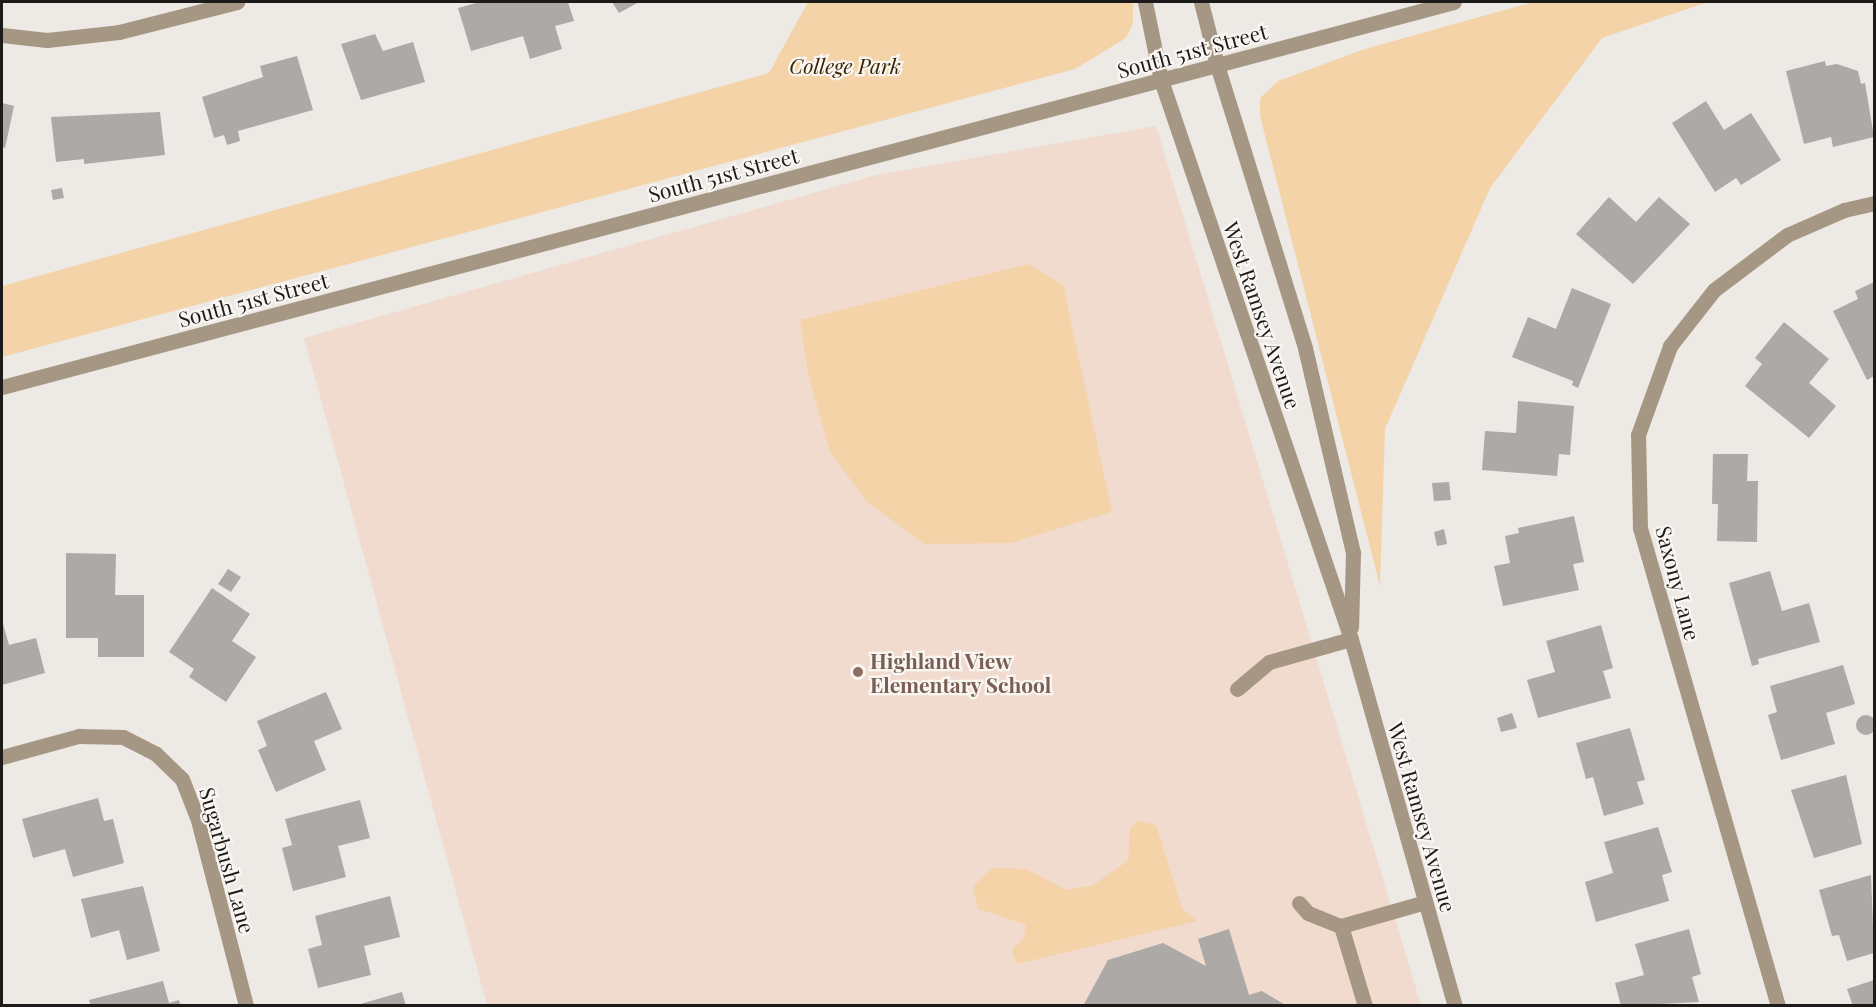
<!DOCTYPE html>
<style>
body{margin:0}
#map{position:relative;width:1876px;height:1007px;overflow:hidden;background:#ede9e5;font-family:"Playfair Display",serif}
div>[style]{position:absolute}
.education>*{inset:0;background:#f1dbcf}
.green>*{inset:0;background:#f3d3a7}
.building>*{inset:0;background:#ada9a6}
.round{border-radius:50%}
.minor>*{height:15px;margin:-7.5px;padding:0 7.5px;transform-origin:7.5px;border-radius:7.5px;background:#a69784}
.dots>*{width:16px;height:16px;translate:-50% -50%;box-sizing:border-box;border:3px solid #faf6f2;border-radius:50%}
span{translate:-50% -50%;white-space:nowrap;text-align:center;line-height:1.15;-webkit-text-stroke:4.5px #faf6f2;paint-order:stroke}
.street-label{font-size:21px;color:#1d1b1a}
.park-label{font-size:21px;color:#3a2400;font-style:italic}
.education-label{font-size:21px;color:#785e54;font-weight:700}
.left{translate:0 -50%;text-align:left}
.frame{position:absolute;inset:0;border:3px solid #1d1b1a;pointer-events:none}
</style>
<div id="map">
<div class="education">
<i style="clip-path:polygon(1156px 126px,1421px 1005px,487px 1005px,304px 338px,876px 175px)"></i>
</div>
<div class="green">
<i style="clip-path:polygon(808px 2px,1133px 2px,1133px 23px,1126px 38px,1075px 69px,2px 357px,2px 286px,769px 73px)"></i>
<i style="clip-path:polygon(1533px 2px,1708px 2px,1602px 38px,1490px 188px,1385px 429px,1380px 586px,1260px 116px,1260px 98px,1278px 81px,1365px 49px)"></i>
<i style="clip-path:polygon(1028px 264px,1063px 285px,1112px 512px,1010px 543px,924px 544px,867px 502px,830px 452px,808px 374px,800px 320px)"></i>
<i style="clip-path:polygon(1139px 821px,1156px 825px,1182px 908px,1197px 921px,1017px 964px,1012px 950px,1024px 937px,1026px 925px,978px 909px,973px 887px,992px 868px,1026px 869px,1067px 890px,1093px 885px,1128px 861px,1130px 828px)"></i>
</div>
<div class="building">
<i style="clip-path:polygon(480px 2px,568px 2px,574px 21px,555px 26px,562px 49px,530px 59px,523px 36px,471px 51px,458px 8px)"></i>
<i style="clip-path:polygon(612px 2px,639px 2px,619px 13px)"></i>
<i style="clip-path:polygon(375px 34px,383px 51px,413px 42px,425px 82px,361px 100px,341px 44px)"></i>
<i style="clip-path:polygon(297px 56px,313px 110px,238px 131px,240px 141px,227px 145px,224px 135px,214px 138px,202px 97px,263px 77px,260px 66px)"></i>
<i style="clip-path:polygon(1825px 61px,1826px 66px,1837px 64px,1858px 71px,1861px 84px,1865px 83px,1874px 137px,1833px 147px,1831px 137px,1804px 144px,1786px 71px)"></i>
<i style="clip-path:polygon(1706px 101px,1724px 130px,1751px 113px,1781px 160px,1741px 185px,1736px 178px,1715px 192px,1672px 123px)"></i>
<i style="clip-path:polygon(2px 103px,14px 106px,5px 148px,2px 147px)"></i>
<i style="clip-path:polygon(160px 112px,165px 155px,84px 164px,84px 159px,56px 162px,51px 117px)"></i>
<i style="clip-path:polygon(62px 188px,64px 198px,53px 200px,51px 190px)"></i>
<i style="clip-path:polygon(1609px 197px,1636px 222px,1659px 197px,1690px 224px,1633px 284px,1576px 234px)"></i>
<i style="clip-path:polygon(1874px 282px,1874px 376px,1867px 380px,1833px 311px,1858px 299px,1855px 291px)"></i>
<i style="clip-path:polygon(1572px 288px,1611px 304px,1578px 388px,1572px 385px,1573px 381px,1512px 357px,1528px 317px,1556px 329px)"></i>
<i style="clip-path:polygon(1784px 322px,1829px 359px,1809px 383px,1836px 406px,1809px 438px,1745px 386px,1762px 364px,1755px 358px)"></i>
<i style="clip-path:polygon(1518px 401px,1574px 406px,1570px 455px,1559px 454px,1557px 476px,1482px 470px,1485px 431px,1516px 433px)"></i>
<i style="clip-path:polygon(1713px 454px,1748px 454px,1747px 481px,1758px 481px,1757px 542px,1717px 541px,1718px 504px,1712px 504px)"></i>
<i style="clip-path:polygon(1449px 482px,1451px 500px,1434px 501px,1432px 483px)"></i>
<i style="clip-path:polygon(1574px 516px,1584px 562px,1573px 564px,1579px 590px,1503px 606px,1494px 566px,1510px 563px,1505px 536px,1519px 533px,1518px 528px)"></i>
<i style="clip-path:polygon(1444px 529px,1447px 544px,1437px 546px,1434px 532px)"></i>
<i style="clip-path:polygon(66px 553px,116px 554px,115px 595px,144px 595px,144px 657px,98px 657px,98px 638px,66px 638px)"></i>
<i style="clip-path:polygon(228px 569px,241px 577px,231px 592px,218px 584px)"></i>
<i style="clip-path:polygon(1770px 571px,1782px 611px,1809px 603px,1820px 642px,1758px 659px,1759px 664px,1752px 666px,1729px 583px)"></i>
<i style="clip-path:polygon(212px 588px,250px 614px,232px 641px,256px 657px,226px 702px,189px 677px,194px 669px,169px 652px)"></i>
<i style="clip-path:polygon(2px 620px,9px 645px,36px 638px,45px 673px,2px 685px)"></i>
<i style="clip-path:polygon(1601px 625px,1613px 668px,1603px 671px,1611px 698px,1538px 718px,1527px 680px,1555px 672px,1546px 641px)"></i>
<i style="clip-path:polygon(1843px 665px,1855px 704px,1826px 713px,1835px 744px,1781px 760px,1768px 715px,1777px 712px,1770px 686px)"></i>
<i style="clip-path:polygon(326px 692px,342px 729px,314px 741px,326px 770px,276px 792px,258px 750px,267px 746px,257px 721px)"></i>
<i style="clip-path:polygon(1512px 713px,1517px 728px,1501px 732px,1497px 718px)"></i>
<i class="round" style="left:1856px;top:715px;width:20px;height:20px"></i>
<i style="clip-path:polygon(1630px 728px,1645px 780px,1637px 782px,1644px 804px,1604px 816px,1593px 777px,1586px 779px,1576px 743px)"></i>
<i style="clip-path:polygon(1846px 775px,1862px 844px,1814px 858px,1791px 790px)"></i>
<i style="clip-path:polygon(98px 798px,104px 821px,113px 819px,124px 863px,73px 877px,65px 849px,33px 858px,22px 819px)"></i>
<i style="clip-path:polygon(360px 800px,370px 838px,338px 846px,346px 877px,293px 891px,282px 848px,292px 845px,285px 819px)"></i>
<i style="clip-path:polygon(1658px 827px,1672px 872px,1662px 875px,1669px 901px,1596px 922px,1585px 882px,1613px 873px,1604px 842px)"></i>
<i style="clip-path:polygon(1871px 875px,1874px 953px,1847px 961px,1839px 935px,1832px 936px,1819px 890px)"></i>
<i style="clip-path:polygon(143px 886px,160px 951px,127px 960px,119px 930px,91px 938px,81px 899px)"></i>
<i style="clip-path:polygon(390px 896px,400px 937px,364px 946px,371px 975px,318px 988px,308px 949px,322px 945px,315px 916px)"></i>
<i style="clip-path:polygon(1229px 929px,1249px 995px,1262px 991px,1287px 1006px,1083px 1006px,1108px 960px,1163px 943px,1206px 966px,1198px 939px)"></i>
<i style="clip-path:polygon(1689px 929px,1701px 974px,1692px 977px,1699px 1002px,1621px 1006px,1615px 983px,1644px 975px,1635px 944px)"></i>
<i style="clip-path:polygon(1874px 980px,1874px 1006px,1853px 1006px,1847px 989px)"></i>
<i style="clip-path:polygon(163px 981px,169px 1003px,179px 1000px,181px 1006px,91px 1006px,89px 1000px)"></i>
<i style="clip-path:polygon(402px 992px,406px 1006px,357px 1006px,357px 1005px)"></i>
</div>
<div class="minor">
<i style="left:1145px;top:2px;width:80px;rotate:78.4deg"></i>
<i style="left:1161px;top:80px;width:590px;rotate:71.23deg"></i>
<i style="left:1351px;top:639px;width:381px;rotate:74.2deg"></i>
<i style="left:1201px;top:2px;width:65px;rotate:75.7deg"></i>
<i style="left:1217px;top:65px;width:296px;rotate:72.7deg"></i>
<i style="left:1305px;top:348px;width:211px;rotate:76.8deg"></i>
<i style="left:1353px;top:553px;width:74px;rotate:91.5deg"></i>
<i style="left:2px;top:35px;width:45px;rotate:6.3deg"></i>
<i style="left:47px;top:40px;width:72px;rotate:-6.3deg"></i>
<i style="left:119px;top:32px;width:122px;rotate:-14.3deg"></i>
<i style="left:2px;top:387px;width:1502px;rotate:-14.85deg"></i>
<i style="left:1237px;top:689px;width:42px;rotate:-40.2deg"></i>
<i style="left:1269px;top:662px;width:85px;rotate:-15.7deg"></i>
<i style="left:2px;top:757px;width:80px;rotate:-15.3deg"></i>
<i style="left:79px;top:736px;width:44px;rotate:1.3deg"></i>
<i style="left:123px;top:737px;width:37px;rotate:27deg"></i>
<i style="left:156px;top:754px;width:36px;rotate:44deg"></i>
<i style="left:182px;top:779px;width:44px;rotate:68.7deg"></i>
<i style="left:198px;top:820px;width:192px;rotate:75.5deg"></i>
<i style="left:1299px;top:903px;width:13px;rotate:48deg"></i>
<i style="left:1308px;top:913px;width:35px;rotate:22deg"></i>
<i style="left:1341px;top:926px;width:87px;rotate:-15.9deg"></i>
<i style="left:1341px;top:926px;width:84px;rotate:73.3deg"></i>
<i style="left:1778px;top:1006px;width:498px;rotate:-106.1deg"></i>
<i style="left:1640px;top:528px;width:93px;rotate:-91.2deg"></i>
<i style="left:1638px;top:435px;width:95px;rotate:-70.2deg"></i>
<i style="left:1670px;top:346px;width:71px;rotate:-51.8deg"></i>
<i style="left:1714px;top:290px;width:91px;rotate:-37deg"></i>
<i style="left:1787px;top:235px;width:62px;rotate:-23.7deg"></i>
<i style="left:1844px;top:210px;width:31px;rotate:-13deg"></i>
</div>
<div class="dots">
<i style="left:858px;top:672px;background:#8d6e63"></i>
</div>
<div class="street-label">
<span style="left:1192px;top:50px;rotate:-15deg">South 51st Street</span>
<span style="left:723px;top:174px;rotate:-15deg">South 51st Street</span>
<span style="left:253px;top:299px;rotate:-15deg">South 51st Street</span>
<span style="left:1263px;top:315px;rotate:71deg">West Ramsey Avenue</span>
<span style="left:1679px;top:583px;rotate:75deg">Saxony Lane</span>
<span style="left:1423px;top:817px;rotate:74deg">West Ramsey Avenue</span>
<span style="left:228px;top:860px;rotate:74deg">Sugarbush Lane</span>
</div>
<div class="park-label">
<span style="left:845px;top:65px">College Park</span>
</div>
<div class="education-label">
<span class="left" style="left:870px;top:672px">Highland View<br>Elementary School</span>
</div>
<div class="frame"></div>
</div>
